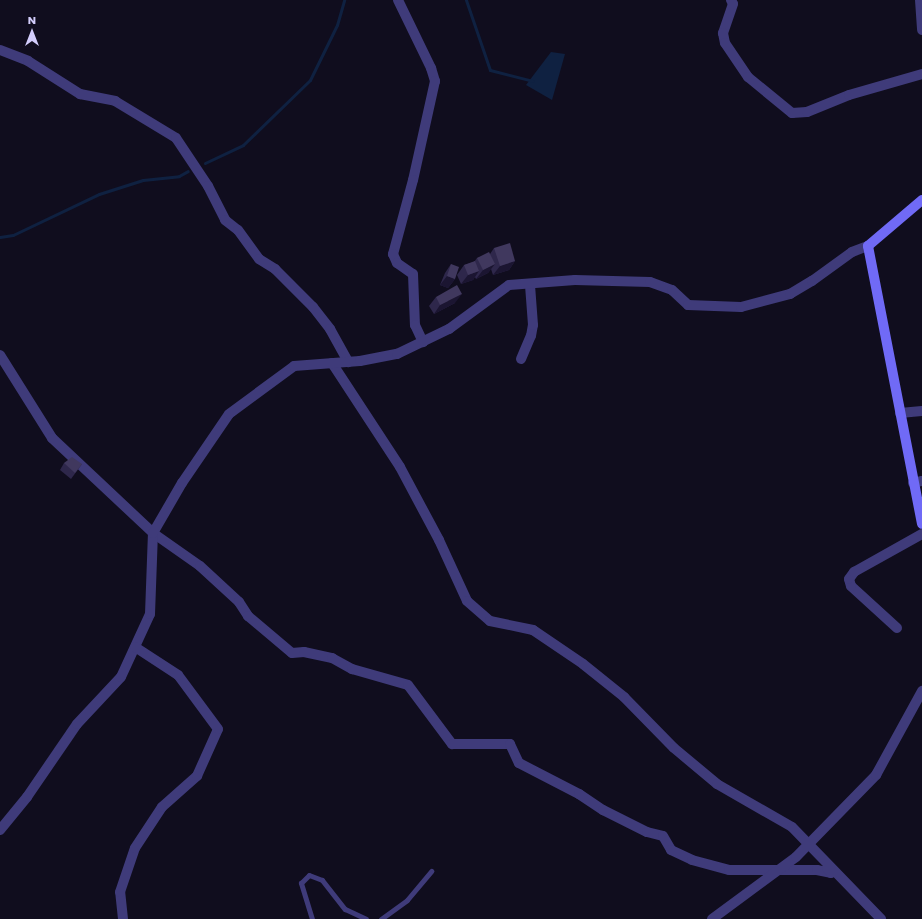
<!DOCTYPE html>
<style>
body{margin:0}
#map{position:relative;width:922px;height:919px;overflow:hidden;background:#100d1e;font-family:Poppins,sans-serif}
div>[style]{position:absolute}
.water>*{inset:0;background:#0f2141}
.stream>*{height:3px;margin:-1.5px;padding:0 1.5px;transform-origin:1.5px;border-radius:1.5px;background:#0f2141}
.lane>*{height:5px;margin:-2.5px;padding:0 2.5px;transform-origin:2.5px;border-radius:2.5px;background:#3f3b7a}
.street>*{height:10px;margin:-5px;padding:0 5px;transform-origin:5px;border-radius:5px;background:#3f3b7a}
.secondary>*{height:10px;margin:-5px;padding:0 5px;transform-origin:5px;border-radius:5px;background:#706af6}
.wall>*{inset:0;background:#2e274b}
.shaded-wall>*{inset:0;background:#1b1531}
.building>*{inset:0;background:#40385e}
span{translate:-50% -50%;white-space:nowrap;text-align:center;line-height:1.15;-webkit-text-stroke:3px #100d1e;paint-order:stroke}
.north{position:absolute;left:12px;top:12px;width:40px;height:40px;-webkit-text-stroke:3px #100d1e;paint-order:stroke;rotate:0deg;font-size:11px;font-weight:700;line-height:16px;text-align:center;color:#d3cdfc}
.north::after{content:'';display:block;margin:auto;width:14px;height:18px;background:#d3cdfc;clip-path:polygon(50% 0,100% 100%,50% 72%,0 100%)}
</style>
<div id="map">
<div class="water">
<i style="clip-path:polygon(551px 52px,565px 54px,552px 100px,526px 85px)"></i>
</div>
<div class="stream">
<i style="left:466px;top:0;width:74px;rotate:71.1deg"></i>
<i style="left:490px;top:70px;width:44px;rotate:14.3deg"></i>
<i style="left:205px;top:163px;width:42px;rotate:-25.3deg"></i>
<i style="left:243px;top:145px;width:93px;rotate:-44.1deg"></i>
<i style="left:310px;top:80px;width:61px;rotate:-63.9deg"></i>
<i style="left:337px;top:25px;width:26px;rotate:-74deg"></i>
<i style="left:0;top:237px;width:13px;rotate:-9deg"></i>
<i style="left:13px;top:235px;width:95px;rotate:-25.5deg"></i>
<i style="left:99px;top:194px;width:46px;rotate:-17.7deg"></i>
<i style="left:143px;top:180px;width:36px;rotate:-6deg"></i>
<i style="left:179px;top:176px;width:10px;rotate:-29deg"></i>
</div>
<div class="lane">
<i style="left:312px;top:919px;width:38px;rotate:-107deg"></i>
<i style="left:301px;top:883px;width:11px;rotate:-45deg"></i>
<i style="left:309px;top:875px;width:14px;rotate:21deg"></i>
<i style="left:322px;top:880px;width:37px;rotate:52deg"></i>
<i style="left:345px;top:909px;width:23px;rotate:25deg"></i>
<i style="left:381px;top:919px;width:32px;rotate:-36deg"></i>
<i style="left:407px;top:900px;width:38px;rotate:-50deg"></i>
</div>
<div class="street">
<i style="left:398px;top:0;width:76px;rotate:64.1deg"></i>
<i style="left:431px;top:68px;width:14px;rotate:73deg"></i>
<i style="left:435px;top:81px;width:101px;rotate:102.5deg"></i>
<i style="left:413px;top:180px;width:77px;rotate:105.1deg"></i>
<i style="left:393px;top:254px;width:10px;rotate:66deg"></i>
<i style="left:397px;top:263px;width:19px;rotate:35deg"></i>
<i style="left:413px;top:274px;width:51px;rotate:87.8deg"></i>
<i style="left:415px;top:325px;width:19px;rotate:65deg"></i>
<i style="left:731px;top:0;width:4px;rotate:63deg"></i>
<i style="left:733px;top:4px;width:31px;rotate:109deg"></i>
<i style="left:723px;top:33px;width:10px;rotate:79deg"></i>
<i style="left:725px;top:43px;width:41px;rotate:55.9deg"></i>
<i style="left:748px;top:77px;width:57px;rotate:39.3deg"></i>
<i style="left:792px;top:113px;width:15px;rotate:-4deg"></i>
<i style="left:807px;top:112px;width:45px;rotate:-22deg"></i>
<i style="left:849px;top:95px;width:76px;rotate:-16deg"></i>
<i style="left:920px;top:0;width:30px;rotate:86deg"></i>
<i style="left:0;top:50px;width:30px;rotate:21deg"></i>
<i style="left:28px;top:61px;width:62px;rotate:32.4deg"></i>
<i style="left:80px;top:94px;width:36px;rotate:11deg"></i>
<i style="left:115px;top:101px;width:71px;rotate:31.2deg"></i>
<i style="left:176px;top:138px;width:58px;rotate:56.3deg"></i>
<i style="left:208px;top:186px;width:38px;rotate:63deg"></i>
<i style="left:225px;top:220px;width:16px;rotate:38deg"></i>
<i style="left:238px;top:230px;width:36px;rotate:54deg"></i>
<i style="left:259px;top:259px;width:19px;rotate:32deg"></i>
<i style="left:275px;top:269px;width:54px;rotate:45deg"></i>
<i style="left:313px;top:307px;width:28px;rotate:52deg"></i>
<i style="left:330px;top:329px;width:38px;rotate:61deg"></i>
<i style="left:0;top:355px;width:98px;rotate:57.9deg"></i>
<i style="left:52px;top:438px;width:139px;rotate:43.2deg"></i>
<i style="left:153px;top:533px;width:57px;rotate:35.1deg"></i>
<i style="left:200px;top:566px;width:53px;rotate:42.7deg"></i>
<i style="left:239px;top:602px;width:17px;rotate:57deg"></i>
<i style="left:248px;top:616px;width:57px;rotate:40.1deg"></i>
<i style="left:292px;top:653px;width:12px;rotate:-5deg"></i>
<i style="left:304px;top:652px;width:29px;rotate:12deg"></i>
<i style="left:332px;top:658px;width:23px;rotate:29deg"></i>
<i style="left:352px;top:669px;width:58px;rotate:15.9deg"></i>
<i style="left:408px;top:685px;width:74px;rotate:53.3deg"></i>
<i style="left:452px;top:744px;width:58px"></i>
<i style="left:510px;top:744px;width:21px;rotate:65deg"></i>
<i style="left:519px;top:763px;width:68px;rotate:27.3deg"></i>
<i style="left:579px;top:794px;width:29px;rotate:34deg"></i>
<i style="left:603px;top:810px;width:49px;rotate:26.6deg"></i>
<i style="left:647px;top:832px;width:16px;rotate:14deg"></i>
<i style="left:663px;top:836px;width:16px;rotate:60deg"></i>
<i style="left:671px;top:850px;width:23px;rotate:25deg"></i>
<i style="left:692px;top:860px;width:38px;rotate:15deg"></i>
<i style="left:729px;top:870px;width:88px"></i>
<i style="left:817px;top:870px;width:14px;rotate:12deg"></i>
<i style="left:831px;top:873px;width:6px;rotate:-129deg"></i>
<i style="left:521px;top:359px;width:25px;rotate:-67deg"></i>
<i style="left:531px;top:336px;width:11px;rotate:-80deg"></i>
<i style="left:533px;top:325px;width:40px;rotate:-94.3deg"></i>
<i style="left:332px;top:363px;width:124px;rotate:56.8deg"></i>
<i style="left:400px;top:467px;width:83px;rotate:61.9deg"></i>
<i style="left:439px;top:540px;width:67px;rotate:65.3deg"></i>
<i style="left:467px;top:601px;width:30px;rotate:41deg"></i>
<i style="left:490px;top:621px;width:44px;rotate:11.8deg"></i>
<i style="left:533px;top:630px;width:60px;rotate:34.2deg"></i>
<i style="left:583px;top:664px;width:53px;rotate:38.8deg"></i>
<i style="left:624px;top:697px;width:71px;rotate:45.6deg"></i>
<i style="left:674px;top:748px;width:56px;rotate:39.9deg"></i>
<i style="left:717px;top:784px;width:86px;rotate:29.8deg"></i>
<i style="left:792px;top:827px;width:128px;rotate:45.9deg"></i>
<i style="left:900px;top:413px;width:22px;rotate:-5deg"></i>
<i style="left:913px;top:483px;width:9px;rotate:-13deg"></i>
<i style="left:897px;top:628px;width:62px;rotate:-137.6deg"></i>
<i style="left:851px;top:586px;width:7px;rotate:-106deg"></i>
<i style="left:849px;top:579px;width:9px;rotate:-54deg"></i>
<i style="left:854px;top:572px;width:78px;rotate:-29.2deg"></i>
<i style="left:0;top:830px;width:43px;rotate:-50.7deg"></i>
<i style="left:27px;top:797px;width:88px;rotate:-55.6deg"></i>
<i style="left:77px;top:724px;width:64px;rotate:-46.9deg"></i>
<i style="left:121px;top:677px;width:69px;rotate:-65.3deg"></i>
<i style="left:150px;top:614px;width:81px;rotate:-87.9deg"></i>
<i style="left:153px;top:533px;width:58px;rotate:-59.9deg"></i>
<i style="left:182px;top:483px;width:83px;rotate:-55.7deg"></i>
<i style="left:229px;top:414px;width:81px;rotate:-36.4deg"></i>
<i style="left:294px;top:366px;width:66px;rotate:-4.3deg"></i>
<i style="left:360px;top:361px;width:38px;rotate:-11deg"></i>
<i style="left:397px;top:354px;width:58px;rotate:-25.7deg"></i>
<i style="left:449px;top:329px;width:74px;rotate:-36.3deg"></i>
<i style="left:509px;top:285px;width:66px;rotate:-4.3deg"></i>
<i style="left:575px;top:280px;width:75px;rotate:1.5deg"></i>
<i style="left:650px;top:282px;width:23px;rotate:20deg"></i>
<i style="left:672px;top:290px;width:22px;rotate:43deg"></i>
<i style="left:688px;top:305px;width:53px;rotate:2.2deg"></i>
<i style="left:741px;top:307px;width:51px;rotate:-14.9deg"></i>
<i style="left:790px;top:294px;width:26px;rotate:-31deg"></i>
<i style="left:812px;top:281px;width:49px;rotate:-35.9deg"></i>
<i style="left:852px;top:252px;width:17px;rotate:-21deg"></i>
<i style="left:123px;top:919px;width:27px;rotate:-96deg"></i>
<i style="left:120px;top:892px;width:46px;rotate:-71.2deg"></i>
<i style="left:135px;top:848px;width:49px;rotate:-56.6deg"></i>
<i style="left:162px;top:807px;width:47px;rotate:-41.5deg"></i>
<i style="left:197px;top:776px;width:51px;rotate:-65.9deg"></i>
<i style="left:218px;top:729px;width:67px;rotate:-126.5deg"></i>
<i style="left:178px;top:675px;width:51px;rotate:-146.9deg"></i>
<i style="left:712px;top:919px;width:104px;rotate:-36.4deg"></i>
<i style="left:796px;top:857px;width:115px;rotate:-45.7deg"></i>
<i style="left:876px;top:775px;width:96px;rotate:-61.3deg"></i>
</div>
<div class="secondary">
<i style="left:922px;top:200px;width:71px;rotate:139.6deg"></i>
<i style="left:868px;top:246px;width:283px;rotate:79deg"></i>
</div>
<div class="wall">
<i style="clip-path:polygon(494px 248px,515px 261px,509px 270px,493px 275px,491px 269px,488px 273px,476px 279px,475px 277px,473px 280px,461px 284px,457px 275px,464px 265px,474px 262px,477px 258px,490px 254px)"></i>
<i style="clip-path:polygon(451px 264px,455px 279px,448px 288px,440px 285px,445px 273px)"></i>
<i style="clip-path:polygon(436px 297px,455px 303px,434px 314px,429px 306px)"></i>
<i style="clip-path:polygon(64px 463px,82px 464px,71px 479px,60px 470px)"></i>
</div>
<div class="shaded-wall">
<i style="clip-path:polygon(515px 261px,509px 270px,493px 275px,500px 266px)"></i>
<i style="clip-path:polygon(495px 264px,488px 273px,476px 279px,483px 270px)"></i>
<i style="clip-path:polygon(479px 271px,473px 280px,461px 284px,468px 275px)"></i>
<i style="clip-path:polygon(447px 276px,455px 279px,448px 288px,440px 285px)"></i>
<i style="clip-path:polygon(462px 294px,455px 303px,434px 314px,440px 305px)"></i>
</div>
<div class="building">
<i style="clip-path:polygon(510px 243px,515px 261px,500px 266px,494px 248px)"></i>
<i style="clip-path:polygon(489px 252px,495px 264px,483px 270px,477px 258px)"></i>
<i style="clip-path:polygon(475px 261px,479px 271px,468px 275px,464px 265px)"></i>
<i style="clip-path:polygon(451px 264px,459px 267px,455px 279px,447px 276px)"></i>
<i style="clip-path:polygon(457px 285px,462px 294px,440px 305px,436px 297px)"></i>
<i style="clip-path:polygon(72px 457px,82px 464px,75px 473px,64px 463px)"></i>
</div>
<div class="north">N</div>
</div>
